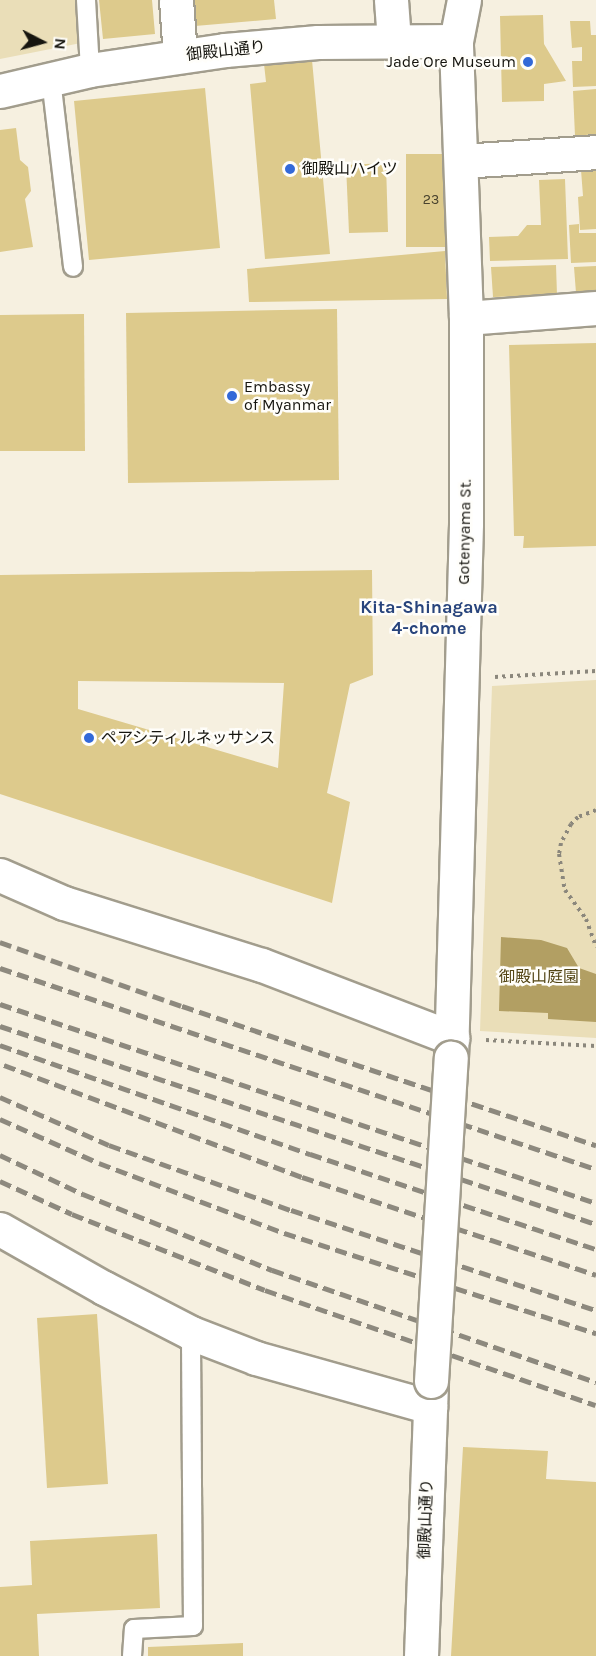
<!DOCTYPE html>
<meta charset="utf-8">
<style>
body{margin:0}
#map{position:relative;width:596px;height:1656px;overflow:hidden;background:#f6f0e0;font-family:Karla,"Noto Sans JP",sans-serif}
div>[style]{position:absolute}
.green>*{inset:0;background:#eadeb8}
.water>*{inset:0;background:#b29f63}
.building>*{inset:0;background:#ddca8c}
.path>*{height:4px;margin-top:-2px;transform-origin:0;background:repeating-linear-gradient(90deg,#8b877c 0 3px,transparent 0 7.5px)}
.roads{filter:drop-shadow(2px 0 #a29d8d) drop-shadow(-2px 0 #a29d8d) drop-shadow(0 2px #a29d8d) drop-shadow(0 -2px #a29d8d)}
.service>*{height:18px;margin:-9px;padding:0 9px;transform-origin:9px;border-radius:9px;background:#fff}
.minor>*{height:33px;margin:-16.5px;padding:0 16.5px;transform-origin:16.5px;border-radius:16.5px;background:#fff}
.rail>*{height:4.5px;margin-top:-2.25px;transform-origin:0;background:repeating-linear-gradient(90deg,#8d897e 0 12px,transparent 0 18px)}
.bridges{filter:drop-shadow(2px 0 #a29d8d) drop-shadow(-2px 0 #a29d8d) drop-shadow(0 2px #a29d8d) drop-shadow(0 -2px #a29d8d)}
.minor-bridge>*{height:33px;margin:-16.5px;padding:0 16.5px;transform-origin:16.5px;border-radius:16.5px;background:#fff}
.dots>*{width:16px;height:16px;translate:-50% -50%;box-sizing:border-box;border:3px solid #fffefa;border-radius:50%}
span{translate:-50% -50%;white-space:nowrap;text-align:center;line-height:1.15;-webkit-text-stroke:5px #fffefa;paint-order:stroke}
.number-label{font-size:14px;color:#48422e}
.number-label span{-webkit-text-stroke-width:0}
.street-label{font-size:16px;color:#16150f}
.poi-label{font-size:16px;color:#16150f}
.right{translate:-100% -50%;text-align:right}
.left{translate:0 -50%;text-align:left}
.park-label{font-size:16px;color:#544616}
.neighbourhood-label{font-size:18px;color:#28447c;font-weight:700}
.north{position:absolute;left:12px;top:12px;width:60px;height:60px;-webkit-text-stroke:4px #fffefa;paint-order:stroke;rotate:96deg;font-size:16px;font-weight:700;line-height:24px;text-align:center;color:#16150f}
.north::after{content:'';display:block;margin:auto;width:21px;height:27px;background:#16150f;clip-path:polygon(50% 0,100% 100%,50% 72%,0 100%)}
</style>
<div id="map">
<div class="green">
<i style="clip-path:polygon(0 0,82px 0,86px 42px,0 59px)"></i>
<i style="clip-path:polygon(596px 680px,596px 1038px,480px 1031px,492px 686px)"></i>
</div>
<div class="water">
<i style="clip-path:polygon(501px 937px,541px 940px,567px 948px,579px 968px,596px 974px,596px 1022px,548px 1019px,548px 1013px,499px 1011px)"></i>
</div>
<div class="building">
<i style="clip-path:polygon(99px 0,152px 0,155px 34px,103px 39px)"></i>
<i style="clip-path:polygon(193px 0,274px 0,276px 19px,195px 26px)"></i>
<i style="clip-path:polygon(543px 15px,544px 44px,566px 81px,544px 84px,544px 101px,502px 102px,500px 16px)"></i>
<i style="clip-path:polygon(570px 21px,590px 21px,591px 35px,596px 35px,596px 86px,573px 87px,572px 61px,582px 61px,582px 47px,572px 48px)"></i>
<i style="clip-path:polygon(312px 60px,330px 254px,265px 259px,250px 84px,266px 82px,264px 64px)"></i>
<i style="clip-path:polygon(205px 88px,220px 248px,89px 260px,74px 101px)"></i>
<i style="clip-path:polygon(596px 89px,596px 134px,575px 136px,573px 91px)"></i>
<i style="clip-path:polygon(16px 128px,20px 160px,28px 167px,31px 191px,25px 199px,33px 247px,0 252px,0 130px)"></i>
<i style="clip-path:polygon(406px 154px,455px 154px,456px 247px,406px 247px)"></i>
<i style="clip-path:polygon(386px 163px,388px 232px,349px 233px,346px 165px)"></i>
<i style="clip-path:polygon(596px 169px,596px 229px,580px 230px,578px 197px,583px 196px,581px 170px)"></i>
<i style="clip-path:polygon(565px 179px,568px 259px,490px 261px,489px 237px,518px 236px,527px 225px,541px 225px,539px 180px)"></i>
<i style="clip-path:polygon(579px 224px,579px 233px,596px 233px,596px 262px,571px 263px,569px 225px)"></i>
<i style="clip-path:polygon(445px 251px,447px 299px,249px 302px,247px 269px)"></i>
<i style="clip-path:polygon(556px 265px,557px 295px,493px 297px,491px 267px)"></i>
<i style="clip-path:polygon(596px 266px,596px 292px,576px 293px,574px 267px)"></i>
<i style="clip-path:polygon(337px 309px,339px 480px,128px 483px,126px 313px)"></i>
<i style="clip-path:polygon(84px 314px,85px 451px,0 451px,0 315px)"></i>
<i style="clip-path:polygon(596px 343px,596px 546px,523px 548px,524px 536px,514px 536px,509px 345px)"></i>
<i style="clip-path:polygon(evenodd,372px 570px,373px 675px,350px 684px,327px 793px,350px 802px,332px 903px,0 794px,0 575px,372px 570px,78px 681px,284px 683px,278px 768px,78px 709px,78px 681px)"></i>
<i style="clip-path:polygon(97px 1314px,108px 1484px,47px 1488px,37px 1318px)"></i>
<i style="clip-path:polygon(463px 1447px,548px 1451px,546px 1479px,596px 1482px,596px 1656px,451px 1656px)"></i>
<i style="clip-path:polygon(157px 1534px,160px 1608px,37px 1614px,39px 1656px,0 1656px,0 1587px,32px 1585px,30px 1541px)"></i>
<i style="clip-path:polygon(243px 1643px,243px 1656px,148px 1656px,148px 1647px)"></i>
</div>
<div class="path">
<i style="left:495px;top:677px;width:101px;rotate:-3.4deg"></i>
<i style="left:596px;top:810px;width:19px;rotate:159deg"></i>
<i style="left:578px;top:817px;width:10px;rotate:135deg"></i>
<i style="left:571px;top:824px;width:21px;rotate:118deg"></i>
<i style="left:561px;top:843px;width:11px;rotate:100deg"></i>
<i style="left:559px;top:854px;width:36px;rotate:81deg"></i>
<i style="left:565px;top:890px;width:36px;rotate:54deg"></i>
<i style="left:586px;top:919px;width:30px;rotate:70deg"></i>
<i style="left:486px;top:1040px;width:110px;rotate:3.1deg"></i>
</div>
<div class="roads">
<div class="service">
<i style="left:86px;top:0;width:70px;rotate:86.7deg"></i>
<i style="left:51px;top:79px;width:189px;rotate:83.3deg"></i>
<i style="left:132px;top:1656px;width:27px;rotate:-86deg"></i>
<i style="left:134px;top:1629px;width:59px;rotate:-2.9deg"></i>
<i style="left:193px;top:1626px;width:293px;rotate:-90.4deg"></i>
</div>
<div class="minor">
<i style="left:176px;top:0;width:56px;rotate:85.9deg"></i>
<i style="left:391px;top:0;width:41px;rotate:85.8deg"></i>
<i style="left:0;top:91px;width:92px;rotate:-13.1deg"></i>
<i style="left:90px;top:70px;width:136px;rotate:-8.4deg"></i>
<i style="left:225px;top:50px;width:93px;rotate:-4.9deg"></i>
<i style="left:318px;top:42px;width:138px;rotate:-0.4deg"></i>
<i style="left:462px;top:161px;width:134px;rotate:-3.8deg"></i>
<i style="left:466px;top:318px;width:130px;rotate:-4.4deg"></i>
<i style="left:0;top:875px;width:70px;rotate:23.6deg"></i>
<i style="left:64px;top:903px;width:207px;rotate:17.4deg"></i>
<i style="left:262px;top:965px;width:204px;rotate:21deg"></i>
<i style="left:451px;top:1058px;width:535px;rotate:-88.39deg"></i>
<i style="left:466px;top:523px;width:205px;rotate:-90deg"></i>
<i style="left:466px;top:318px;width:277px;rotate:-92.1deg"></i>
<i style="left:456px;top:41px;width:42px;rotate:-79deg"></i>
<i style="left:0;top:1229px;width:120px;rotate:29.6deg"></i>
<i style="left:104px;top:1288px;width:98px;rotate:27.3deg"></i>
<i style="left:191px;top:1333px;width:70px;rotate:21deg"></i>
<i style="left:256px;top:1358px;width:181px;rotate:15.7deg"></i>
<i style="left:421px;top:1656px;width:271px;rotate:-87.9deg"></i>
</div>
</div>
<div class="rail">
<i style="left:0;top:942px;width:193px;rotate:19.4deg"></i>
<i style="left:182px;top:1006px;width:437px;rotate:18.6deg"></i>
<i style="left:0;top:968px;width:629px;rotate:18.64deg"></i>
<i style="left:0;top:1004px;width:628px;rotate:18.46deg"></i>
<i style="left:0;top:1026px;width:628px;rotate:18.38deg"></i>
<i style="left:0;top:1045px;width:329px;rotate:19.4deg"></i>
<i style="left:310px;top:1154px;width:301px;rotate:18.4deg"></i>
<i style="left:4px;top:1065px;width:318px;rotate:20.6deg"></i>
<i style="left:302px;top:1177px;width:310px;rotate:18.4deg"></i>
<i style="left:0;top:1097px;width:119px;rotate:23.8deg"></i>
<i style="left:109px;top:1145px;width:193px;rotate:19.7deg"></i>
<i style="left:291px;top:1210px;width:321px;rotate:18.2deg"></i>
<i style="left:0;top:1119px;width:108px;rotate:24deg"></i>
<i style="left:99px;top:1163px;width:198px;rotate:20.7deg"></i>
<i style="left:284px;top:1233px;width:328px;rotate:17.8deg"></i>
<i style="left:0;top:1155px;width:92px;rotate:25.2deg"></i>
<i style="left:83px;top:1194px;width:204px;rotate:21.9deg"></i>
<i style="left:272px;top:1270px;width:343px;rotate:19.1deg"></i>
<i style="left:0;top:1181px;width:79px;rotate:24.6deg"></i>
<i style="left:72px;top:1214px;width:207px;rotate:21.5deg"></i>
<i style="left:265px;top:1290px;width:350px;rotate:19.2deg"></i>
</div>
<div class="bridges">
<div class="minor-bridge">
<i style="left:431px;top:1381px;width:324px;rotate:-86.5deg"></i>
</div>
</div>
<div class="dots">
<i style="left:528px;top:62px;background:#3369d8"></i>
<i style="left:290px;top:169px;background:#3369d8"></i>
<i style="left:232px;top:396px;background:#3369d8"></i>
<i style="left:89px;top:738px;background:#3369d8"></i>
</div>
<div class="number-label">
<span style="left:431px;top:200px">23</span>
</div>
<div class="street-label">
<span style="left:226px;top:51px;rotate:-6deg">御殿山通り</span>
<span style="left:465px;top:532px;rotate:-89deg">Gotenyama St.</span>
<span style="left:426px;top:1519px;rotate:-88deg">御殿山通り</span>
</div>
<div class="poi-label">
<span class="right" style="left:516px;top:62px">Jade Ore Museum</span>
<span class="left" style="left:302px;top:169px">御殿山ハイツ</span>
<span class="left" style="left:244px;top:396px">Embassy<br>of Myanmar</span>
<span class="left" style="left:101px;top:738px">ペアシティルネッサンス</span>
</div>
<div class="park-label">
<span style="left:539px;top:977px">御殿山庭園</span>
</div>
<div class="neighbourhood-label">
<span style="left:429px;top:618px">Kita-Shinagawa<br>4-chome</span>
</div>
<div class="north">N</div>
</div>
